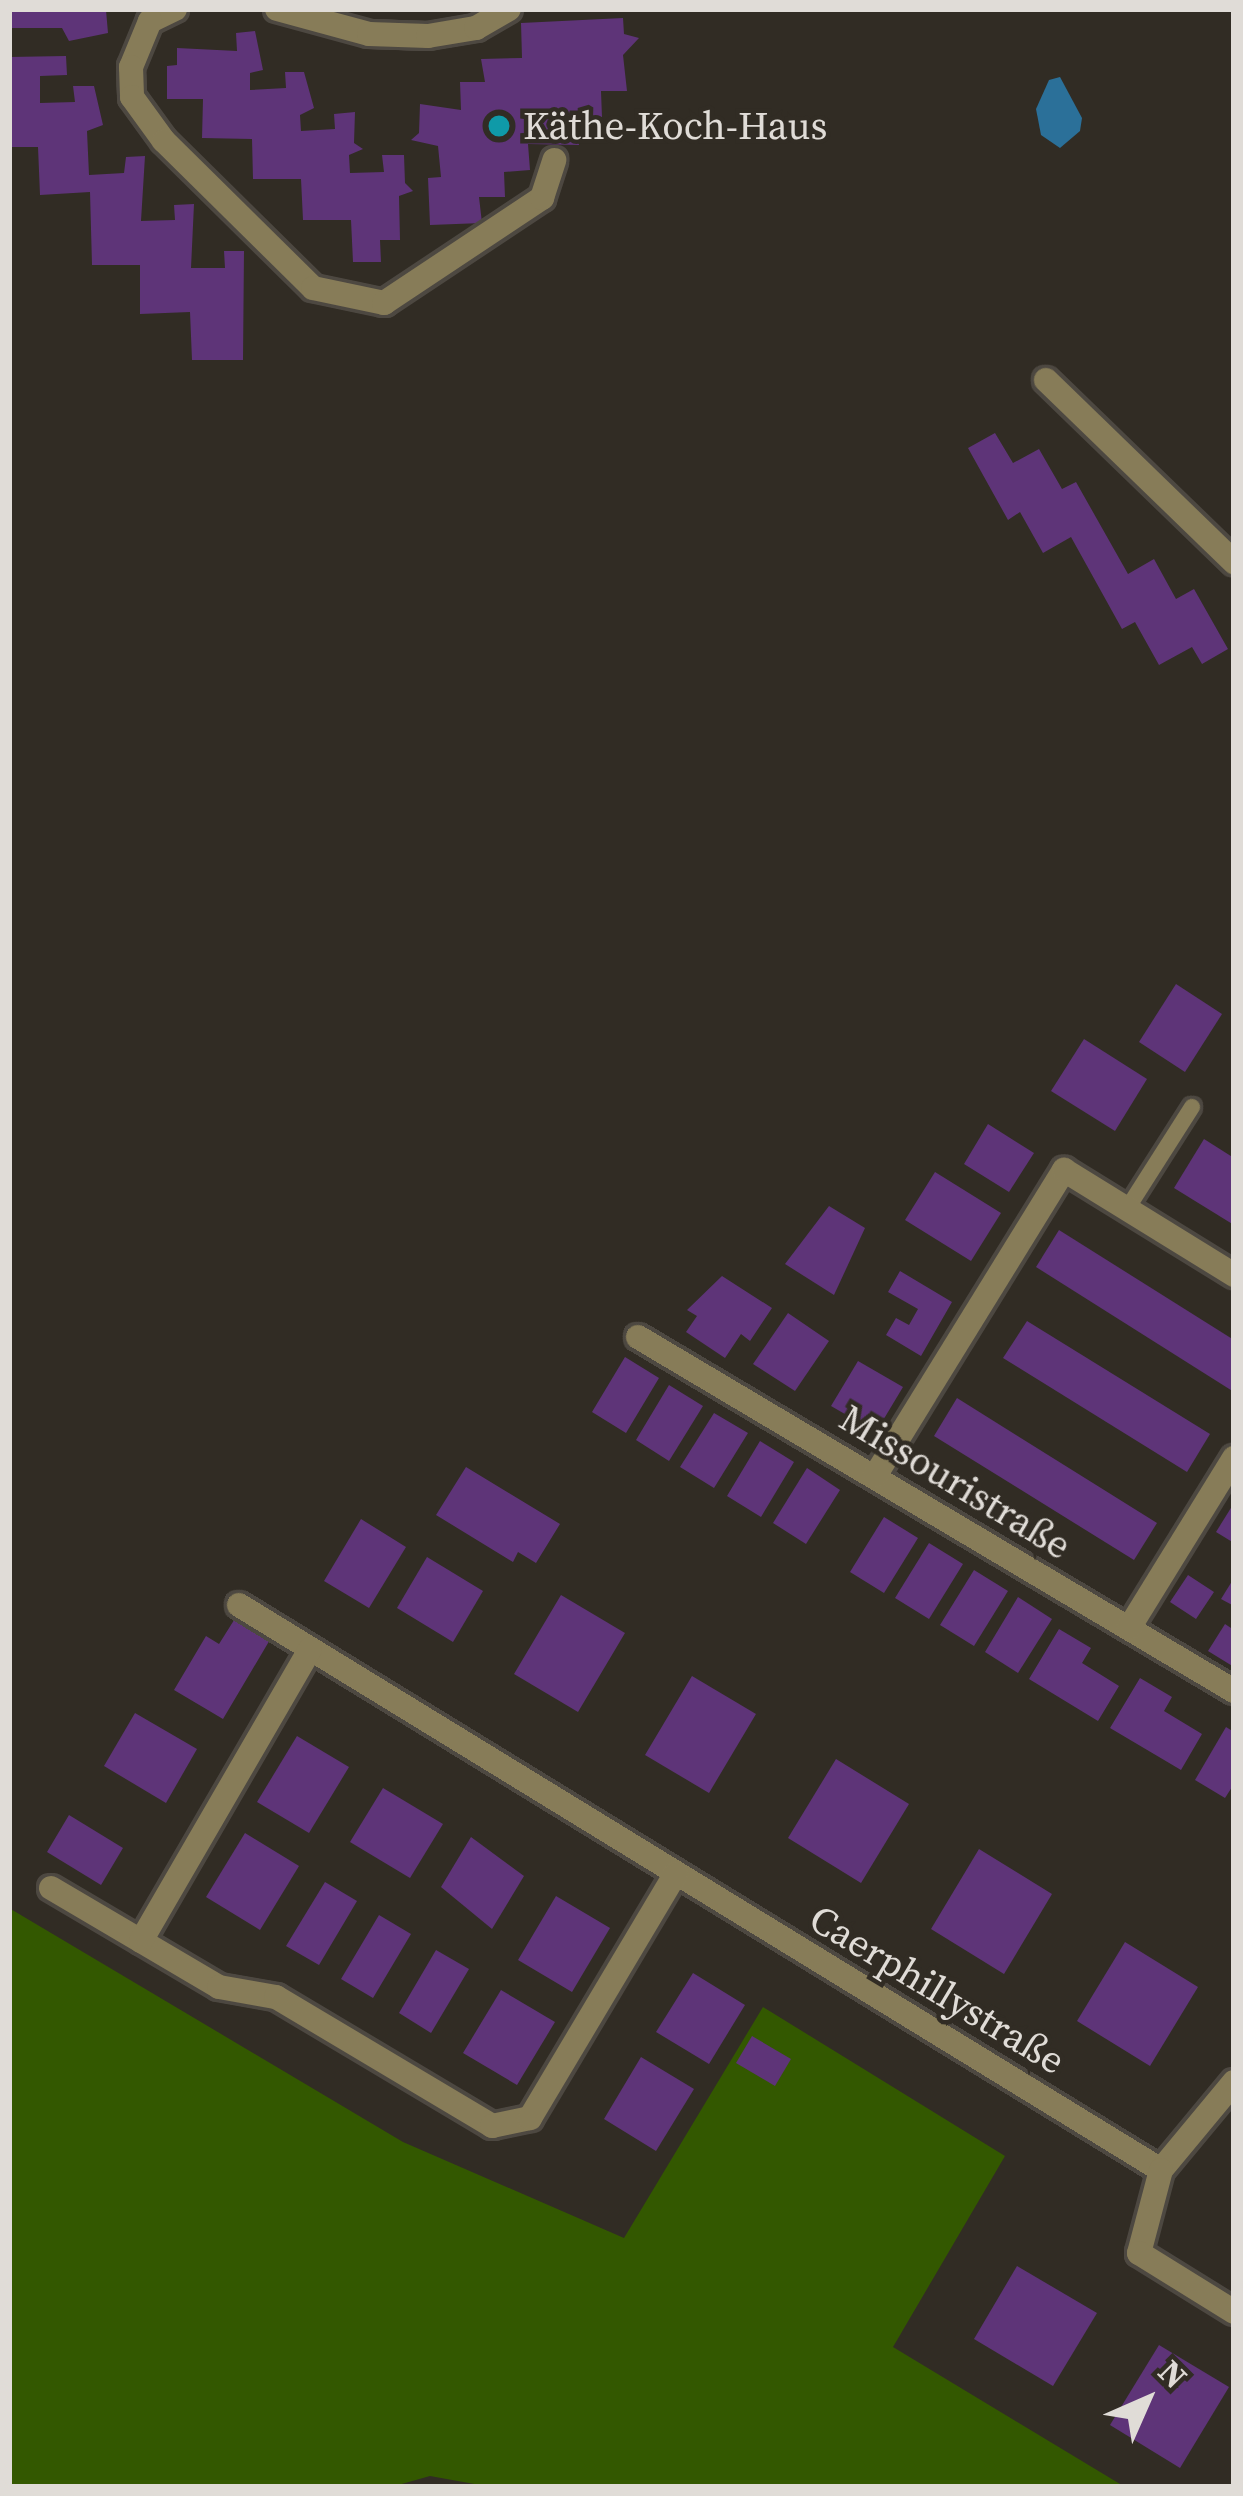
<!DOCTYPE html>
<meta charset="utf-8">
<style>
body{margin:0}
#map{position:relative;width:1243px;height:2496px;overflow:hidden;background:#312c24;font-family:"Source Serif 4",serif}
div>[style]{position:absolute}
.green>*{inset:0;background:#335800}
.water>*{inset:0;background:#2b7099}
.building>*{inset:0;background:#5e3478}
.roads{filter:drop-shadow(3px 0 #4d4841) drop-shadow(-3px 0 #4d4841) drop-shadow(0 3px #4d4841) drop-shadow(0 -3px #4d4841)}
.lane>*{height:16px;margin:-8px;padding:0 8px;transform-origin:8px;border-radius:8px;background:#877c58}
.street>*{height:24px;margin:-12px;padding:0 12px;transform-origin:12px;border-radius:12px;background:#877c58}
.dots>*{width:33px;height:33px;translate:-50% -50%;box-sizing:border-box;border:6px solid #312c24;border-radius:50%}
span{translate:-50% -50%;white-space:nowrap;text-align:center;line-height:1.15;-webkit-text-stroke:9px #312c24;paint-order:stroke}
.poi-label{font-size:39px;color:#e0dcd7}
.left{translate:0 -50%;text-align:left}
.street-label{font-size:39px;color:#e0dcd7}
.frame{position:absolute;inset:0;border:12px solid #e0dcd7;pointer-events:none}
.north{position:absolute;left:1087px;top:2340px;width:120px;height:120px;-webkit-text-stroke:9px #312c24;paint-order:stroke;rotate:45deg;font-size:33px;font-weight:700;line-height:48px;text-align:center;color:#e0dcd7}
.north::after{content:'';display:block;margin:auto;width:42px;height:54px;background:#e0dcd7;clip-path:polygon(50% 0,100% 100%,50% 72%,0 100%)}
</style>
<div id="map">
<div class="green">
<i style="clip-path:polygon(9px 1908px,403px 2142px,624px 2238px,763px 2007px,1005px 2156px,893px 2347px,1125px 2487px,491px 2487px,430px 2476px,391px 2487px,9px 2487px)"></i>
</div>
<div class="water">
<i style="clip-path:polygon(1060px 77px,1082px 118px,1080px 131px,1060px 148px,1041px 135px,1036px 109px,1049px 80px)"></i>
</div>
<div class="building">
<i style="clip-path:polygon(9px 9px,106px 10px,108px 33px,69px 41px,62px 28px,9px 28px)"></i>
<i style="clip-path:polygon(623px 18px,624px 34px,639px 38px,623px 55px,627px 91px,601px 91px,602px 117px,577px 119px,579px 145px,528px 144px,530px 170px,504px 172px,505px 197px,479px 197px,482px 223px,430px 225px,428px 178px,441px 177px,438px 146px,411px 140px,419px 133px,420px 104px,461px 110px,460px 82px,485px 82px,481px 59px,522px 58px,521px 23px)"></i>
<i style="clip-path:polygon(255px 31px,263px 70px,250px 73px,250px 90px,286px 88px,285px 72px,304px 72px,314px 108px,300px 115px,301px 131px,335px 129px,334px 114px,355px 112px,354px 143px,363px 149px,349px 155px,350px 173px,384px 172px,382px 155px,404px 155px,405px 183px,413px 191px,399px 196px,400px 240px,380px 240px,381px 262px,353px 262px,351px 220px,303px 220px,301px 179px,253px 179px,252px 139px,202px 138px,203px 99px,167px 99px,167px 66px,177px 65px,177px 48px,237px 51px,236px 33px)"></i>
<i style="clip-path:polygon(66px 56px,67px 75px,40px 76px,40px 103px,75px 102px,73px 86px,94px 86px,103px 125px,87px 131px,89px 175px,124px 173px,126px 157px,145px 156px,141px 221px,175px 220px,174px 205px,194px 204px,191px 268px,225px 268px,224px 251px,244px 251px,243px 360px,192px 360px,190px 312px,140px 314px,140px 265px,92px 265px,90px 192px,40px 195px,38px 147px,9px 147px,9px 57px)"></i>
<i style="clip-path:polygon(995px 433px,1013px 463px,1039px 449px,1062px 489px,1076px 482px,1128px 574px,1154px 559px,1176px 599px,1194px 589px,1228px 649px,1202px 664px,1192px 647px,1159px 665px,1135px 622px,1122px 629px,1071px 537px,1043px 553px,1020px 512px,1008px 520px,968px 448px)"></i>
<i style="clip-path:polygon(1176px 984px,1222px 1014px,1185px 1072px,1139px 1042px)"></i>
<i style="clip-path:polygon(1084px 1039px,1147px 1079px,1115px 1131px,1051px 1091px)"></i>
<i style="clip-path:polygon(988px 1124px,1034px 1153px,1009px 1192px,964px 1164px)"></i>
<i style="clip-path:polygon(1204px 1139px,1234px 1158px,1234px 1225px,1174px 1188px)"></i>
<i style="clip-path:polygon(935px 1172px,1001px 1213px,971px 1261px,905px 1220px)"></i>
<i style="clip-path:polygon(829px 1206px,865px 1228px,834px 1295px,785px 1264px)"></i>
<i style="clip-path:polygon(1059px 1230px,1234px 1340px,1234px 1392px,1036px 1267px)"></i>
<i style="clip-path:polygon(900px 1271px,952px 1302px,921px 1356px,886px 1335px,896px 1318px,909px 1325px,918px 1309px,888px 1292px)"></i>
<i style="clip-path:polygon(722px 1276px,772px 1308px,750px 1341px,741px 1334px,725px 1358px,686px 1332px,697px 1316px,687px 1310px)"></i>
<i style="clip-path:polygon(788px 1313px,829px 1341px,795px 1391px,753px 1364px)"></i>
<i style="clip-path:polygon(1027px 1321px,1210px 1434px,1187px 1472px,1003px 1358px)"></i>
<i style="clip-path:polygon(625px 1357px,659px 1378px,626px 1433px,592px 1412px)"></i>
<i style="clip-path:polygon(858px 1361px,903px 1387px,876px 1432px,831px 1406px)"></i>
<i style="clip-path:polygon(669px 1385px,703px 1406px,669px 1461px,636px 1440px)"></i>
<i style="clip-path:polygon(957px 1398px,1157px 1523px,1134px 1560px,934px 1436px)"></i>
<i style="clip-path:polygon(714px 1413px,748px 1433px,714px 1488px,680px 1467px)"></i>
<i style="clip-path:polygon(760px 1441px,794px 1462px,761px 1517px,727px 1496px)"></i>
<i style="clip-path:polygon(466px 1467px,560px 1524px,536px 1563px,518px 1552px,513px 1562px,436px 1515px)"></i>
<i style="clip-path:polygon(807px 1468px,840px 1490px,806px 1544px,773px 1523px)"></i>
<i style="clip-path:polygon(1234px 1503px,1234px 1543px,1216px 1532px)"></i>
<i style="clip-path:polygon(884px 1517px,918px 1538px,884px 1593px,850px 1572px)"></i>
<i style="clip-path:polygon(361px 1519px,406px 1547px,369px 1608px,324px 1581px)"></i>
<i style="clip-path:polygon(929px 1543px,963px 1564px,929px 1619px,895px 1598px)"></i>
<i style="clip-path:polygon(427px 1557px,483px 1591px,453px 1642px,397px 1608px)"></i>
<i style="clip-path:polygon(974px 1570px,1008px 1591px,974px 1646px,940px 1625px)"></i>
<i style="clip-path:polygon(1188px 1575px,1214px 1592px,1196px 1619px,1170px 1602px)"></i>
<i style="clip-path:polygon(1234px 1578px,1234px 1606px,1221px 1599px)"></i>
<i style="clip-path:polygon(561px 1595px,625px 1633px,578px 1712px,514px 1674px)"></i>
<i style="clip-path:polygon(1018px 1597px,1052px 1619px,1018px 1673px,985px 1652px)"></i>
<i style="clip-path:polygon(236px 1617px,271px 1638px,223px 1719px,174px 1690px,206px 1636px,219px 1644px)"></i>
<i style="clip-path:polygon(1225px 1624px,1234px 1630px,1234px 1667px,1208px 1651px)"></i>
<i style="clip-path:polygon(1059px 1629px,1091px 1648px,1082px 1663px,1119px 1686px,1098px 1721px,1029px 1679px)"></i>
<i style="clip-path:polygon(692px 1676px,756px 1714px,709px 1793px,645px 1755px)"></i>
<i style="clip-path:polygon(1140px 1678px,1172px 1697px,1164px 1711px,1202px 1734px,1181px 1770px,1110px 1728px)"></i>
<i style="clip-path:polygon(135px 1713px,197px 1749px,166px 1803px,104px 1766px)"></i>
<i style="clip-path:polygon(1226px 1727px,1234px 1732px,1234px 1784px,1225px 1798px,1195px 1780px)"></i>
<i style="clip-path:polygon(297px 1736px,349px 1767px,309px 1833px,257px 1802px)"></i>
<i style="clip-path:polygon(836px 1759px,909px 1804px,861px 1883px,788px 1838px)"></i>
<i style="clip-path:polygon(383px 1788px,443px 1824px,410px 1878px,350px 1842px)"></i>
<i style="clip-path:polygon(69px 1815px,123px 1848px,101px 1885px,47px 1852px)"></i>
<i style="clip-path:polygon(245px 1833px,299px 1866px,260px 1930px,206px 1897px)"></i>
<i style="clip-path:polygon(471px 1837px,524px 1876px,492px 1929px,441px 1887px)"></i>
<i style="clip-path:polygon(979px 1849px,1052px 1894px,1004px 1974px,931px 1929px)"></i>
<i style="clip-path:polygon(325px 1882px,357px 1901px,319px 1965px,286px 1946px)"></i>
<i style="clip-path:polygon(556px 1896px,610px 1928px,572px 1992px,518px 1960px)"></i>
<i style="clip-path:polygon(379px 1915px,411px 1934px,373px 1998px,341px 1979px)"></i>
<i style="clip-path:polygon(1125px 1942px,1198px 1987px,1150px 2066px,1077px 2021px)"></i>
<i style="clip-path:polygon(436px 1950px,469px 1969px,431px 2033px,399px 2013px)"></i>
<i style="clip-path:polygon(693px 1973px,745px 2005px,709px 2064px,656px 2032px)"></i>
<i style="clip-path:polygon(501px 1990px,555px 2022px,517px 2085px,463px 2053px)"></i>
<i style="clip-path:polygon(752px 2036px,791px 2059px,775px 2086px,736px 2063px)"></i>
<i style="clip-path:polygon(641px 2057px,694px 2089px,656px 2151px,604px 2119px)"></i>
<i style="clip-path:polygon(1017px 2266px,1097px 2313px,1053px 2386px,974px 2339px)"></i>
<i style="clip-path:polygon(1159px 2345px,1229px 2387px,1180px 2468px,1110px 2425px)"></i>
</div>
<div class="roads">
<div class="lane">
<i style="left:1127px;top:1209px;width:121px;rotate:-57.5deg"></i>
</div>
<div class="street">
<i style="left:175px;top:9px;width:28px;rotate:154deg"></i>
<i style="left:150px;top:21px;width:50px;rotate:112.4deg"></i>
<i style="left:131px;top:67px;width:30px;rotate:88deg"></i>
<i style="left:132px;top:97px;width:54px;rotate:54deg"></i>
<i style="left:164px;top:141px;width:209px;rotate:44.6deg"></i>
<i style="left:313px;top:288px;width:73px;rotate:11.9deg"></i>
<i style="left:384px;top:303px;width:190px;rotate:-33.6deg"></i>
<i style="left:542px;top:198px;width:40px;rotate:-72deg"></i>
<i style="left:277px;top:9px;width:95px;rotate:15.2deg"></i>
<i style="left:369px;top:34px;width:59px;rotate:1.9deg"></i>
<i style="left:428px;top:36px;width:49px;rotate:-9.5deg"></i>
<i style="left:476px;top:28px;width:38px;rotate:-30deg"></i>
<i style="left:1046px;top:380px;width:262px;rotate:44.1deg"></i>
<i style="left:638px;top:1337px;width:693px;rotate:30.71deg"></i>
<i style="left:875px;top:1476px;width:360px;rotate:-58.3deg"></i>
<i style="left:1064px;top:1170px;width:200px;rotate:31.7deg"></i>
<i style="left:239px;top:1605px;width:1081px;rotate:31.5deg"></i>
<i style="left:1129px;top:1628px;width:200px;rotate:-58.3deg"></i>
<i style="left:51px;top:1888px;width:195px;rotate:30.5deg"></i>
<i style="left:219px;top:1987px;width:58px;rotate:10deg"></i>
<i style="left:276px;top:1997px;width:252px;rotate:30.8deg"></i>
<i style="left:492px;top:2126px;width:39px;rotate:-12deg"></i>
<i style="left:530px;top:2118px;width:285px;rotate:-59.2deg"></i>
<i style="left:141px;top:1941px;width:337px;rotate:-59.9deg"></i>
<i style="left:1234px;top:2082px;width:114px;rotate:129.7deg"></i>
<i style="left:1161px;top:2170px;width:86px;rotate:104.8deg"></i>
<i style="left:1139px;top:2253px;width:112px;rotate:31.8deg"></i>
</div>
</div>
<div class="dots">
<i style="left:499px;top:126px;background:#0f9aa8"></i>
</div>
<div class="poi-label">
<span class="left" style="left:523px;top:126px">Käthe-Koch-Haus</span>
</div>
<div class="street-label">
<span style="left:955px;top:1482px;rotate:31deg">Missouristraße</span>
<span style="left:937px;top:1990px;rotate:31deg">Caerphillystraße</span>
</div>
<div class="frame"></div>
<div class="north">N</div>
</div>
